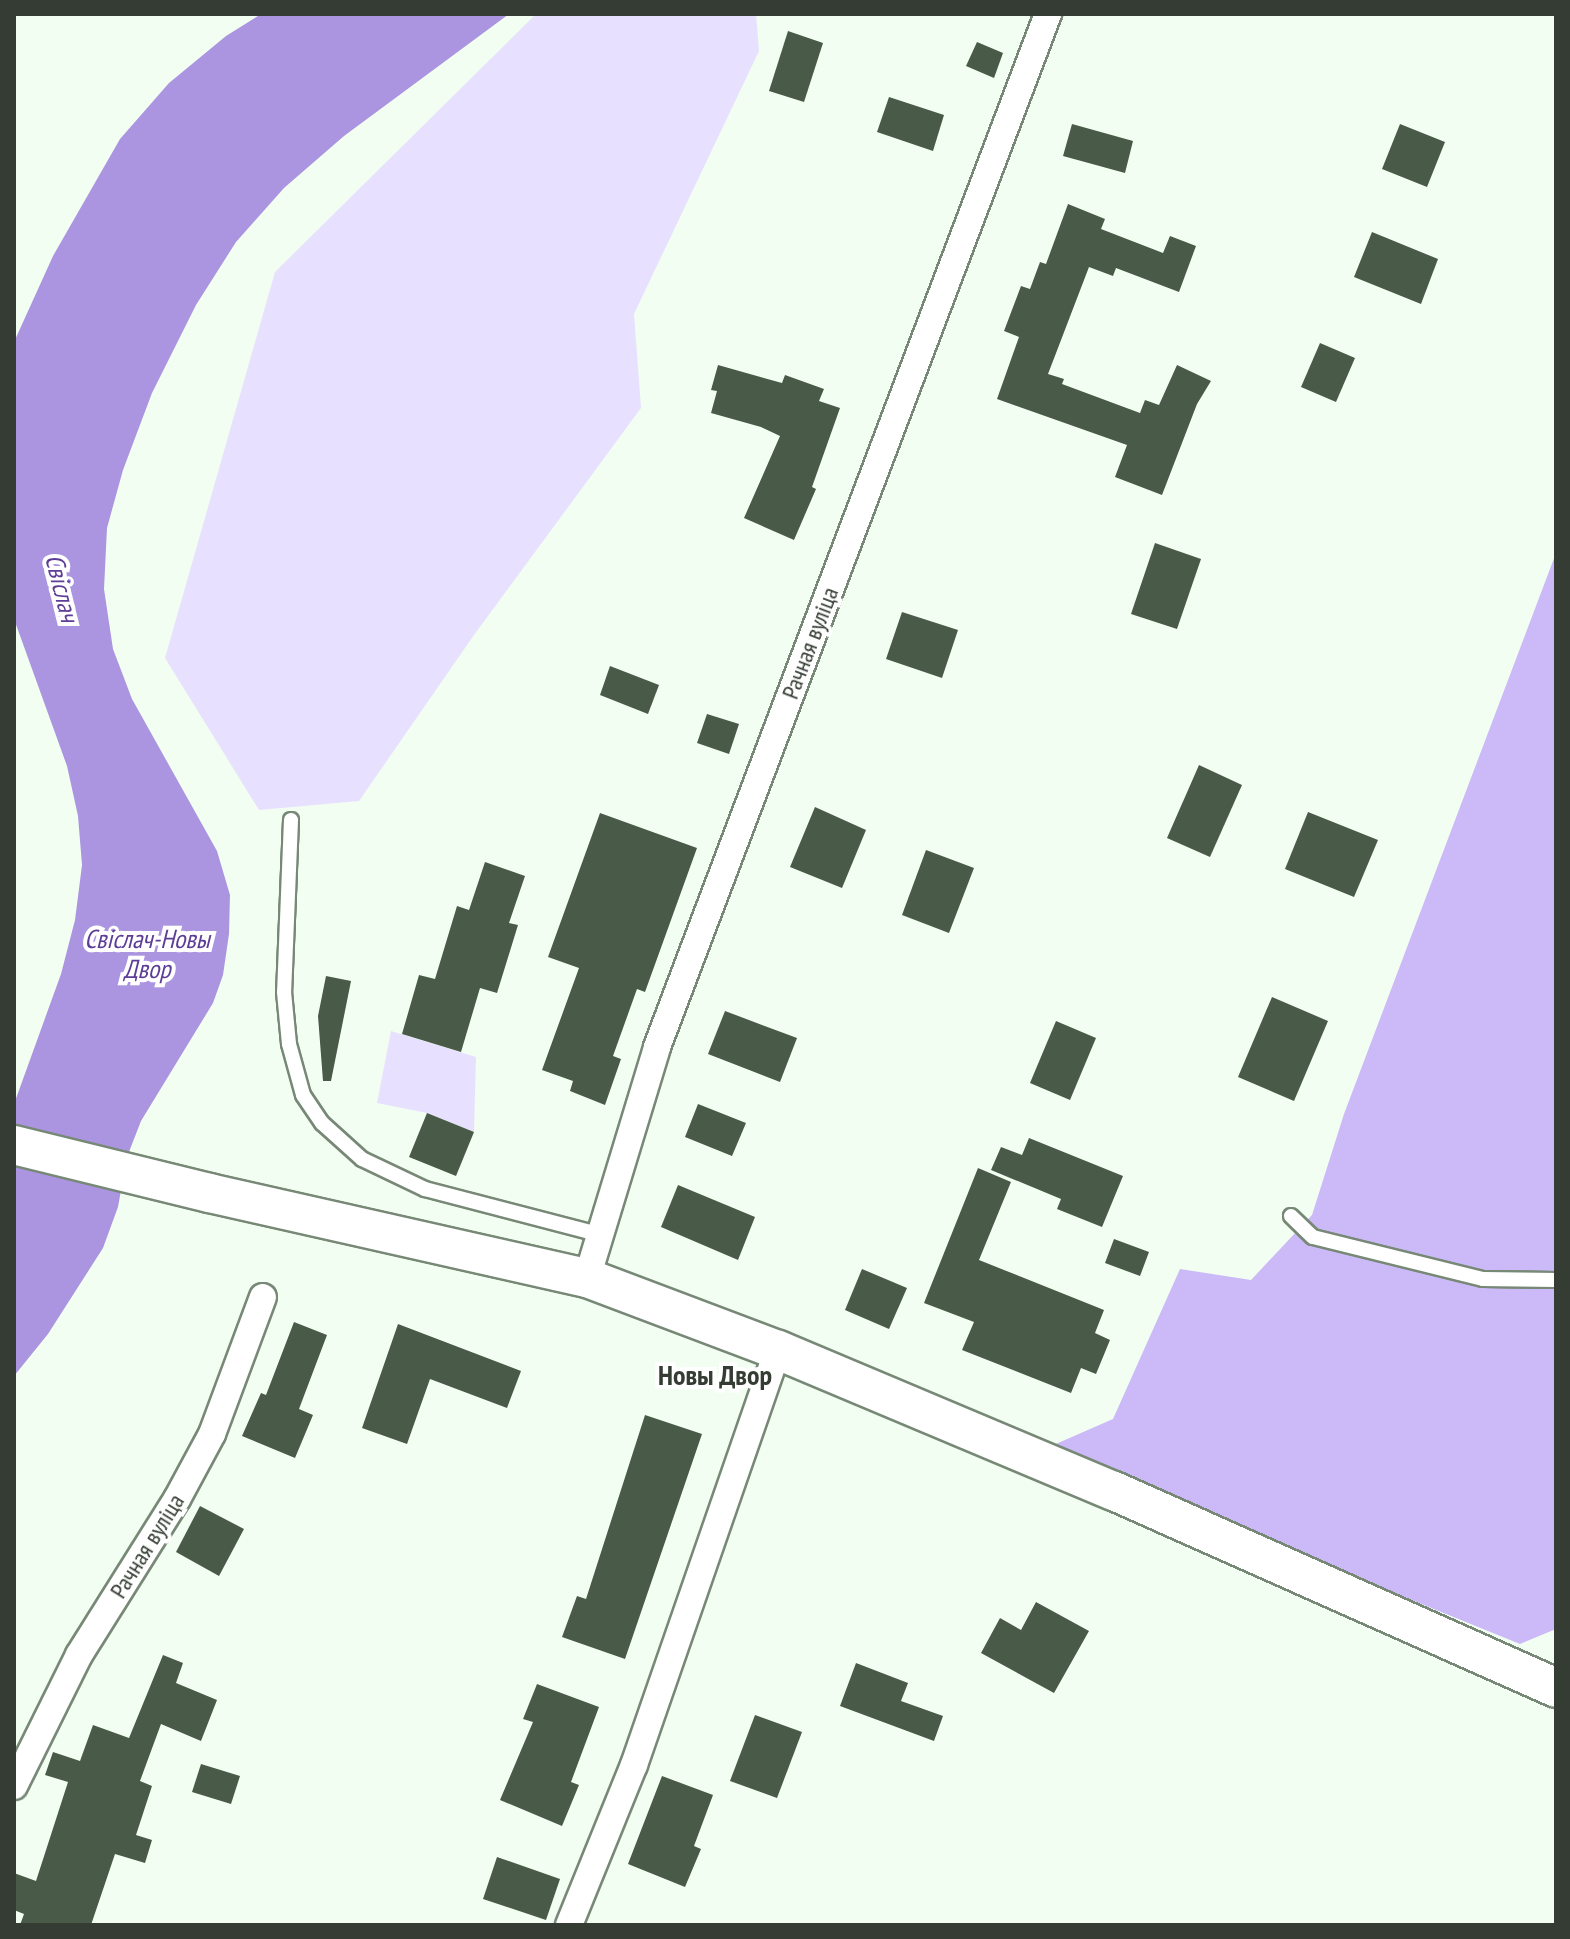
<!DOCTYPE html>
<meta charset="utf-8">
<style>
body{margin:0}
#map{position:relative;width:1570px;height:1939px;overflow:hidden;background:#f2fef1;font-family:"PT Sans Narrow",sans-serif}
div>[style]{position:absolute}
.green>*{inset:0;background:#e8e0ff}
.forest>*{inset:0;background:#cbbaf7}
.water>*{inset:0;background:#ab95e0}
.building>*{inset:0;background:#495a48}
.roads{filter:drop-shadow(2px 0 #778976) drop-shadow(-2px 0 #778976) drop-shadow(0 2px #778976) drop-shadow(0 -2px #778976)}
.service>*{height:14px;margin:-7px;padding:0 7px;transform-origin:7px;border-radius:7px;background:#fff}
.minor>*{height:26px;margin:-13px;padding:0 13px;transform-origin:13px;border-radius:13px;background:#fff}
.secondary>*{height:38px;margin:-19px;padding:0 19px;transform-origin:19px;border-radius:19px;background:#fff}
span{translate:-50% -50%;white-space:nowrap;text-align:center;line-height:1.15;-webkit-text-stroke:8px #fff;paint-order:stroke}
.street-label{font-size:24px;color:#343c33}
.water-label{font-size:26px;color:#5d3d95;font-style:italic}
.quarter-label{font-size:28px;color:#343c33;font-weight:700}
.frame{position:absolute;inset:0;border:16px solid #343c33;pointer-events:none}
</style>
<div id="map">
<div class="green">
<i style="clip-path:polygon(536px 14px,756px 14px,759px 51px,634px 314px,641px 408px,474px 635px,359px 801px,259px 810px,165px 658px,275px 272px)"></i>
<i style="clip-path:polygon(391px 1031px,476px 1057px,474px 1132px,427px 1113px,377px 1103px)"></i>
</div>
<div class="forest">
<i style="clip-path:polygon(1556px 553px,1556px 1629px,1520px 1644px,1042px 1450px,1113px 1419px,1180px 1269px,1251px 1280px,1312px 1215px,1344px 1114px)"></i>
</div>
<div class="water">
<i style="clip-path:polygon(261px 14px,509px 14px,344px 136px,284px 188px,236px 242px,196px 305px,152px 393px,123px 470px,107px 528px,104px 589px,113px 649px,132px 699px,217px 851px,230px 895px,229px 934px,223px 975px,213px 1003px,141px 1121px,127px 1157px,118px 1207px,103px 1248px,48px 1334px,14px 1376px,14px 1104px,61px 974px,75px 920px,82px 865px,78px 816px,67px 766px,14px 619px,14px 342px,53px 256px,120px 139px,169px 83px,226px 36px)"></i>
</div>
<div class="building">
<i style="clip-path:polygon(788px 31px,823px 43px,804px 102px,769px 91px)"></i>
<i style="clip-path:polygon(977px 42px,1003px 53px,994px 78px,966px 66px)"></i>
<i style="clip-path:polygon(889px 97px,944px 115px,933px 151px,877px 132px)"></i>
<i style="clip-path:polygon(1072px 124px,1133px 141px,1125px 173px,1063px 156px)"></i>
<i style="clip-path:polygon(1400px 124px,1445px 142px,1427px 187px,1382px 169px)"></i>
<i style="clip-path:polygon(1068px 204px,1105px 219px,1101px 229px,1163px 253px,1170px 236px,1196px 246px,1179px 292px,1116px 268px,1113px 276px,1089px 267px,1048px 374px,1064px 379px,1062px 384px,1140px 413px,1145px 400px,1159px 405px,1177px 365px,1211px 381px,1197px 404px,1162px 495px,1115px 477px,1127px 445px,997px 399px,1019px 337px,1004px 331px,1021px 286px,1030px 289px,1040px 262px,1046px 264px)"></i>
<i style="clip-path:polygon(1372px 232px,1438px 259px,1421px 304px,1354px 277px)"></i>
<i style="clip-path:polygon(1320px 343px,1355px 358px,1336px 402px,1301px 387px)"></i>
<i style="clip-path:polygon(718px 365px,782px 383px,785px 375px,824px 389px,819px 401px,840px 408px,812px 487px,816px 489px,794px 540px,744px 518px,780px 436px,761px 427px,711px 413px,717px 391px,711px 390px)"></i>
<i style="clip-path:polygon(1155px 543px,1201px 559px,1177px 629px,1131px 614px)"></i>
<i style="clip-path:polygon(902px 612px,958px 630px,942px 678px,886px 659px)"></i>
<i style="clip-path:polygon(610px 666px,659px 685px,648px 714px,600px 695px)"></i>
<i style="clip-path:polygon(707px 714px,739px 724px,729px 754px,697px 743px)"></i>
<i style="clip-path:polygon(1199px 765px,1242px 785px,1210px 857px,1167px 838px)"></i>
<i style="clip-path:polygon(815px 807px,866px 830px,842px 888px,790px 867px)"></i>
<i style="clip-path:polygon(1308px 812px,1378px 840px,1354px 897px,1285px 869px)"></i>
<i style="clip-path:polygon(600px 813px,697px 848px,645px 992px,637px 989px,613px 1056px,621px 1059px,605px 1105px,570px 1091px,573px 1081px,542px 1070px,579px 968px,548px 957px)"></i>
<i style="clip-path:polygon(926px 850px,974px 868px,949px 933px,902px 915px)"></i>
<i style="clip-path:polygon(485px 862px,525px 876px,509px 923px,518px 925px,497px 993px,480px 988px,461px 1052px,402px 1034px,419px 975px,435px 979px,457px 906px,469px 910px)"></i>
<i style="clip-path:polygon(326px 976px,351px 981px,331px 1081px,323px 1081px,318px 1016px)"></i>
<i style="clip-path:polygon(1272px 997px,1328px 1021px,1294px 1101px,1238px 1077px)"></i>
<i style="clip-path:polygon(725px 1011px,797px 1038px,780px 1082px,708px 1054px)"></i>
<i style="clip-path:polygon(1056px 1021px,1096px 1038px,1070px 1100px,1030px 1083px)"></i>
<i style="clip-path:polygon(698px 1104px,746px 1123px,732px 1156px,685px 1137px)"></i>
<i style="clip-path:polygon(427px 1113px,474px 1132px,456px 1176px,409px 1157px)"></i>
<i style="clip-path:polygon(1029px 1138px,1123px 1176px,1102px 1227px,1057px 1209px,1061px 1199px,991px 1170px,1001px 1147px,1022px 1155px)"></i>
<i style="clip-path:polygon(978px 1168px,1011px 1182px,979px 1260px,1104px 1310px,1095px 1333px,1110px 1340px,1096px 1374px,1081px 1368px,1071px 1393px,962px 1350px,974px 1322px,924px 1303px)"></i>
<i style="clip-path:polygon(678px 1185px,755px 1217px,738px 1260px,661px 1227px)"></i>
<i style="clip-path:polygon(1114px 1239px,1149px 1252px,1140px 1276px,1105px 1263px)"></i>
<i style="clip-path:polygon(862px 1269px,907px 1288px,889px 1329px,845px 1310px)"></i>
<i style="clip-path:polygon(294px 1322px,327px 1335px,299px 1409px,313px 1415px,295px 1458px,242px 1436px,261px 1393px,266px 1395px)"></i>
<i style="clip-path:polygon(398px 1324px,521px 1371px,507px 1408px,430px 1379px,407px 1444px,362px 1428px)"></i>
<i style="clip-path:polygon(645px 1415px,702px 1434px,625px 1659px,562px 1637px,577px 1596px,586px 1599px)"></i>
<i style="clip-path:polygon(200px 1506px,244px 1529px,219px 1576px,176px 1552px)"></i>
<i style="clip-path:polygon(1036px 1602px,1089px 1631px,1054px 1693px,981px 1653px,1000px 1618px,1021px 1630px)"></i>
<i style="clip-path:polygon(163px 1655px,183px 1663px,176px 1683px,217px 1700px,201px 1741px,161px 1724px,140px 1781px,152px 1786px,136px 1835px,152px 1840px,145px 1863px,115px 1854px,91px 1925px,20px 1925px,24px 1914px,14px 1910px,14px 1873px,36px 1881px,68px 1782px,45px 1775px,53px 1752px,80px 1761px,93px 1725px,129px 1738px)"></i>
<i style="clip-path:polygon(856px 1663px,908px 1683px,901px 1701px,943px 1716px,934px 1741px,840px 1706px)"></i>
<i style="clip-path:polygon(537px 1684px,599px 1707px,571px 1782px,579px 1785px,562px 1826px,500px 1800px,533px 1722px,523px 1719px)"></i>
<i style="clip-path:polygon(755px 1715px,802px 1732px,777px 1798px,730px 1781px)"></i>
<i style="clip-path:polygon(201px 1764px,240px 1776px,231px 1804px,192px 1792px)"></i>
<i style="clip-path:polygon(662px 1776px,713px 1795px,694px 1846px,701px 1849px,685px 1887px,628px 1864px)"></i>
<i style="clip-path:polygon(497px 1857px,560px 1879px,546px 1920px,483px 1899px)"></i>
</div>
<div class="roads">
<div class="service">
<i style="left:291px;top:820px;width:172px;rotate:92.3deg"></i>
<i style="left:284px;top:992px;width:52px;rotate:84.5deg"></i>
<i style="left:289px;top:1044px;width:53px;rotate:74.6deg"></i>
<i style="left:303px;top:1095px;width:34px;rotate:56deg"></i>
<i style="left:322px;top:1123px;width:54px;rotate:42deg"></i>
<i style="left:362px;top:1159px;width:70px;rotate:25.5deg"></i>
<i style="left:425px;top:1189px;width:179px;rotate:14.6deg"></i>
<i style="left:1291px;top:1216px;width:30px;rotate:44deg"></i>
<i style="left:1313px;top:1237px;width:175px;rotate:13.9deg"></i>
<i style="left:1483px;top:1279px;width:73px;rotate:0.8deg"></i>
</div>
<div class="minor">
<i style="left:587px;top:1278px;width:241px;rotate:-73.1deg"></i>
<i style="left:657px;top:1047px;width:1105px;rotate:-69.27deg"></i>
<i style="left:14px;top:1786px;width:146px;rotate:-63.6deg"></i>
<i style="left:79px;top:1655px;width:184px;rotate:-57.9deg"></i>
<i style="left:177px;top:1499px;width:74px;rotate:-61.7deg"></i>
<i style="left:212px;top:1434px;width:146px;rotate:-69.6deg"></i>
<i style="left:569px;top:1925px;width:173px;rotate:-67.9deg"></i>
<i style="left:634px;top:1765px;width:439px;rotate:-70.9deg"></i>
</div>
<div class="secondary">
<i style="left:14px;top:1145px;width:201px;rotate:13.8deg"></i>
<i style="left:209px;top:1193px;width:387px;rotate:12.7deg"></i>
<i style="left:587px;top:1278px;width:204px;rotate:20.7deg"></i>
<i style="left:778px;top:1350px;width:364px;rotate:22.8deg"></i>
<i style="left:1114px;top:1491px;width:484px;rotate:24deg"></i>
</div>
</div>
<div class="street-label">
<span style="left:810px;top:643px;rotate:-69deg">Рачная вуліца</span>
<span style="left:147px;top:1546px;rotate:-58deg">Рачная вуліца</span>
</div>
<div class="water-label">
<span style="left:62px;top:588px;rotate:76deg">Свіслач</span>
<span style="left:147px;top:954px">Свіслач-Новы<br>Двор</span>
</div>
<div class="quarter-label">
<span style="left:715px;top:1375px">Новы Двор</span>
</div>
<div class="frame"></div>
</div>
